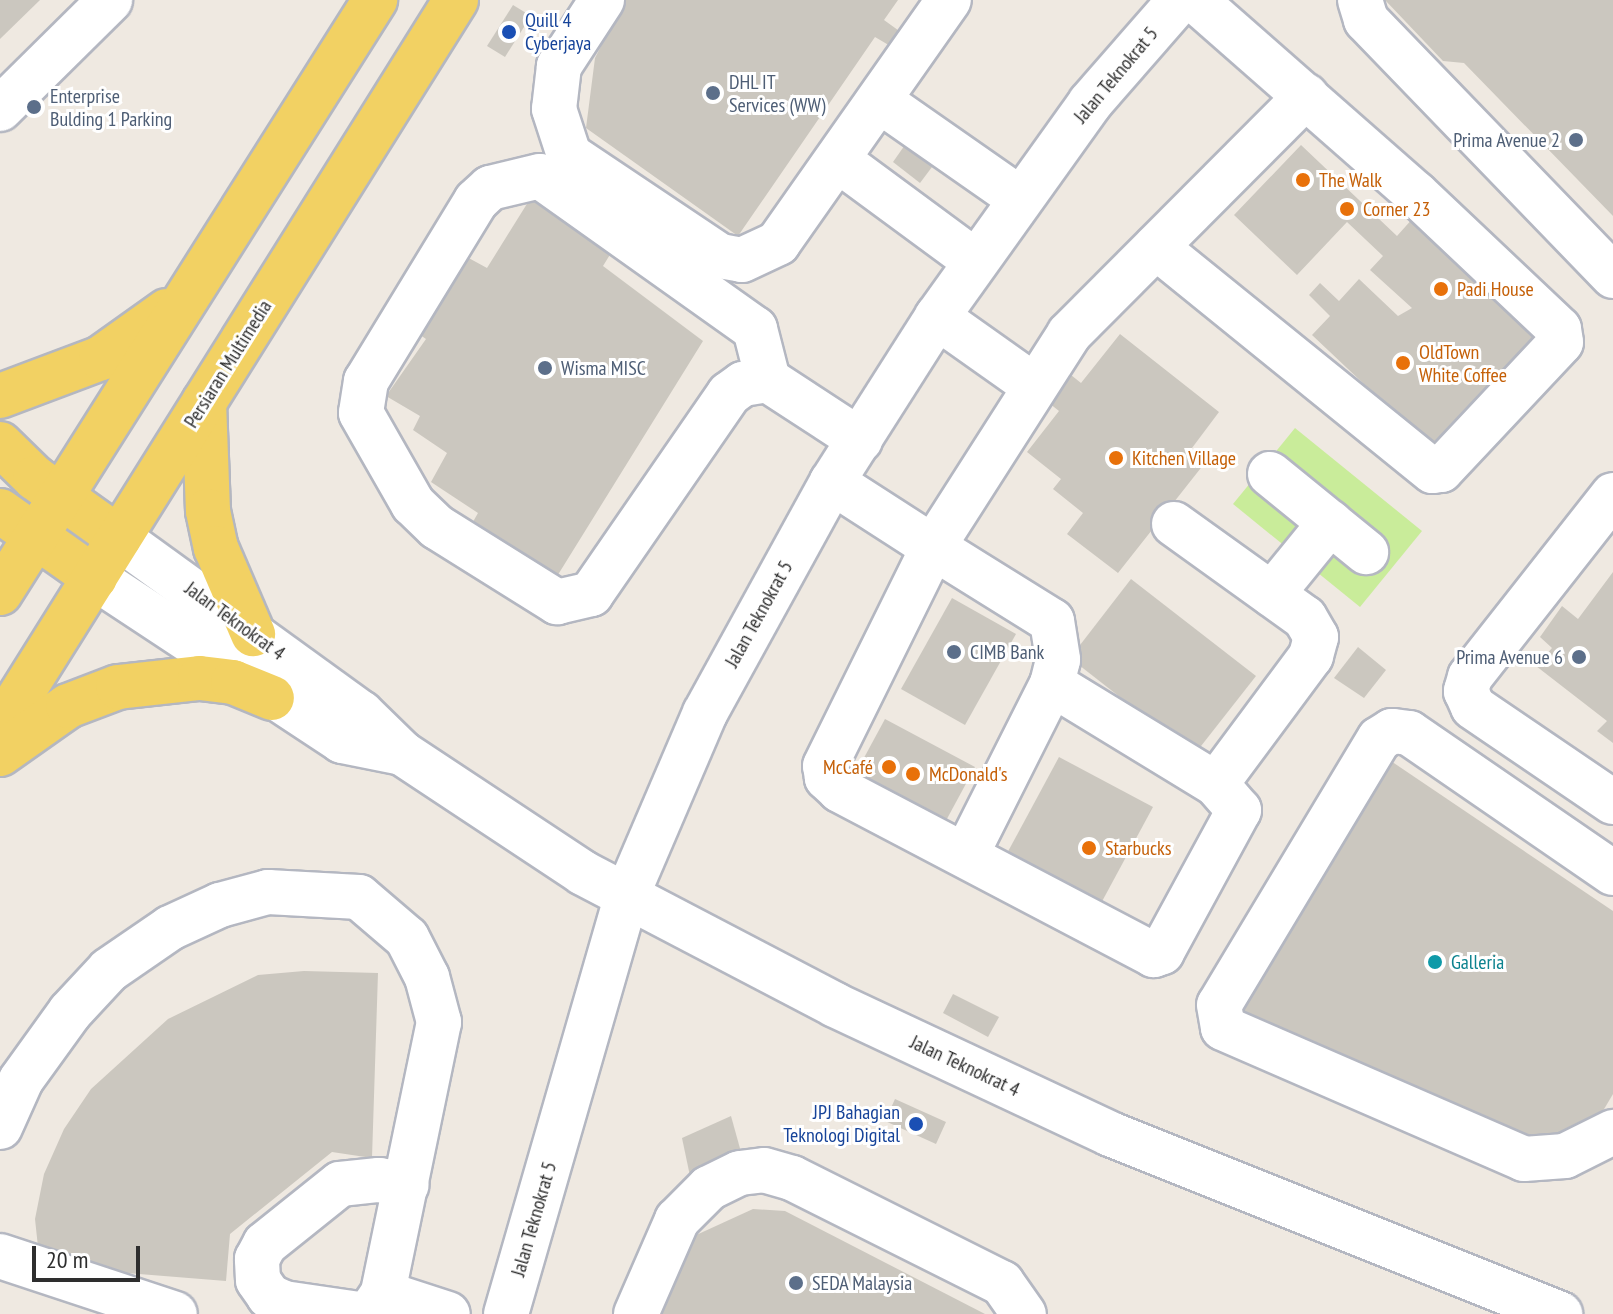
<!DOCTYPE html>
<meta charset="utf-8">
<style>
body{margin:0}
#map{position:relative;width:1613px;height:1314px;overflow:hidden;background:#efe9e1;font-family:"PT Sans Narrow",sans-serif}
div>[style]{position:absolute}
.pitch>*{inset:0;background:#c9ec9a}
.building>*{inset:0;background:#cbc7bf}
.roads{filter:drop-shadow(2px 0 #b4b7c1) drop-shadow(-2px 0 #b4b7c1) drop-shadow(0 2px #b4b7c1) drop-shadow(0 -2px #b4b7c1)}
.minor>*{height:44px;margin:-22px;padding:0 22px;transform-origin:22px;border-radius:22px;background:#fff}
.major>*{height:44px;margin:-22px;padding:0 22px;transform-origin:22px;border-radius:22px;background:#f2d163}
.dots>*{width:22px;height:22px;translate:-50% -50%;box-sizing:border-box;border:4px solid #fff;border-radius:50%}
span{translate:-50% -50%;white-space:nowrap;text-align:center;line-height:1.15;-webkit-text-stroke:6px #fff;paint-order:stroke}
.transit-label{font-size:20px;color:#164399}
.left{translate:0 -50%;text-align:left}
.right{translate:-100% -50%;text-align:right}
.street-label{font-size:20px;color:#2e2e2e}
.service-label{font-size:20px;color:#4e5e75}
.food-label{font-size:20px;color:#c56008}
.culture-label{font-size:20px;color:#0d838f}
.scale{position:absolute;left:32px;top:1246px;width:108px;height:36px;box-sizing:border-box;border:4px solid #2e2e2e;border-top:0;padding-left:10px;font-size:24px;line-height:28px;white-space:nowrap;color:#2e2e2e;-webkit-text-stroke:6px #fff;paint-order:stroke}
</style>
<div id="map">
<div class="pitch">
<i style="clip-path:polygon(1295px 428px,1422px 531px,1360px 607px,1233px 504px)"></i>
</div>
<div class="building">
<i style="clip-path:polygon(0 0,40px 0,0 39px)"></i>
<i style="clip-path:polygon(624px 0,898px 0,884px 20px,902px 33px,892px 47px,875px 37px,738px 236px,586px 128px,595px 58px)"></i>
<i style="clip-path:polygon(1385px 0,1613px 0,1613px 216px,1464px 63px,1443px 61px)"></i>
<i style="clip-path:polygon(513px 5px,531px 16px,505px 57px,487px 46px)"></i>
<i style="clip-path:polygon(907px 142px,935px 163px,920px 183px,893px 162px)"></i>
<i style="clip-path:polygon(1301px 145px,1397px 236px,1414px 217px,1544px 337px,1437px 453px,1312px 335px,1330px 316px,1309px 295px,1320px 283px,1339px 301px,1359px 279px,1398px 316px,1412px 308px,1370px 270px,1383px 256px,1347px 222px,1297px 275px,1234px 215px)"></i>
<i style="clip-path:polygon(530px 199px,565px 223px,575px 208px,619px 240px,603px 266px,703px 341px,551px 586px,470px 527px,478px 513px,431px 482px,447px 453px,413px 430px,420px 416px,386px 396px,426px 339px,413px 330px,465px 256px,487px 268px)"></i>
<i style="clip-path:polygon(1120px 334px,1219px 412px,1189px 452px,1204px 464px,1118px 573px,1067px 534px,1083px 513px,1053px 489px,1061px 479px,1027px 452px,1059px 411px,1039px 395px,1061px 367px,1081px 383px)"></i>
<i style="clip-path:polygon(1613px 572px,1613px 743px,1597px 731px,1607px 721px,1536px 666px,1552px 648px,1540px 637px,1562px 606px,1578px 619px)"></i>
<i style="clip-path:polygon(1131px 579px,1256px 676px,1194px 755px,1070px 658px)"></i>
<i style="clip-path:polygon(952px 598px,1016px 634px,965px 725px,901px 689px)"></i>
<i style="clip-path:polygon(1358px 647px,1386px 670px,1364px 698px,1334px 678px)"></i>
<i style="clip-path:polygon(885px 719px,975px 767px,942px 828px,852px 780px)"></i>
<i style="clip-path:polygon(1382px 755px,1613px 911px,1613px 1094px,1597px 1121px,1520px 1152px,1227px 1013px)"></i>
<i style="clip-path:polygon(1059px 757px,1153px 807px,1099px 907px,1005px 857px)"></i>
<i style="clip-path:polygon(304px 971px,378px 973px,372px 1158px,332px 1152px,230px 1234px,226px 1281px,40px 1266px,35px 1219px,44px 1174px,64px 1129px,91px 1089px,168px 1019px,258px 975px)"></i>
<i style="clip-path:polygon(953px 994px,999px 1017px,988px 1037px,943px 1013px)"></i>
<i style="clip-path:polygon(895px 1099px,946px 1122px,936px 1144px,885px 1121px)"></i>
<i style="clip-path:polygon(731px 1116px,741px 1152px,690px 1176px,682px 1138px)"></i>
<i style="clip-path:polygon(753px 1209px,785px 1211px,985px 1314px,656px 1314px,694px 1236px)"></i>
</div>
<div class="roads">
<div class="minor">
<i style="left:602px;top:0;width:79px;rotate:123.1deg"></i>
<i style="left:559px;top:66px;width:43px;rotate:96.6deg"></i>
<i style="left:554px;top:109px;width:48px;rotate:71.9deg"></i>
<i style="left:569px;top:155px;width:182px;rotate:33.8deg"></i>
<i style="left:720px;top:256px;width:22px;rotate:10deg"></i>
<i style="left:742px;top:260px;width:40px;rotate:-25deg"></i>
<i style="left:778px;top:243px;width:297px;rotate:-54.9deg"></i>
<i style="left:1360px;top:0;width:21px;rotate:73deg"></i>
<i style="left:1366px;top:20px;width:356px;rotate:46deg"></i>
<i style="left:880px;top:101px;width:169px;rotate:34.9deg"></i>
<i style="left:0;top:109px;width:155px;rotate:-44.7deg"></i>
<i style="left:838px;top:160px;width:170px;rotate:36.4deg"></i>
<i style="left:1156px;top:247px;width:356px;rotate:39deg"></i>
<i style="left:1433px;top:471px;width:8px;rotate:-7deg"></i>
<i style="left:1441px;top:470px;width:175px;rotate:-46.8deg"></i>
<i style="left:1561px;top:342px;width:13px;rotate:-99deg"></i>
<i style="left:1559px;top:329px;width:197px;rotate:-136.6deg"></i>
<i style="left:1416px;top:194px;width:294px;rotate:-138.7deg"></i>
<i style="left:937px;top:317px;width:118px;rotate:35.3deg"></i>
<i style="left:768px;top:380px;width:53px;rotate:-104.3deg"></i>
<i style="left:755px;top:329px;width:264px;rotate:-144.6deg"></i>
<i style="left:540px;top:176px;width:51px;rotate:166.5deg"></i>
<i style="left:490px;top:188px;width:19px;rotate:137deg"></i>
<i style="left:476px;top:201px;width:211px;rotate:121.4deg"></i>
<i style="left:366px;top:381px;width:32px;rotate:99deg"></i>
<i style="left:361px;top:413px;width:105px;rotate:60.3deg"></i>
<i style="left:413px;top:504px;width:33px;rotate:44deg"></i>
<i style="left:437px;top:527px;width:142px;rotate:32deg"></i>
<i style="left:557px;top:602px;width:35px;rotate:-13deg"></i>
<i style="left:591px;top:594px;width:243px;rotate:-55.4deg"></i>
<i style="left:729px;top:394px;width:17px;rotate:-36deg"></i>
<i style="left:743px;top:384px;width:25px;rotate:-9deg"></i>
<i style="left:768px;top:380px;width:110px;rotate:33.1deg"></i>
<i style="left:1270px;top:474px;width:124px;rotate:39.1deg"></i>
<i style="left:832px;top:482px;width:120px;rotate:32.8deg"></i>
<i style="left:933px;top:547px;width:253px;rotate:-57.4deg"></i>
<i style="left:1069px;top:334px;width:336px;rotate:-45.1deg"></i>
<i style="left:1613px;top:495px;width:231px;rotate:128.2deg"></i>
<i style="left:1470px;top:677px;width:15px;rotate:106deg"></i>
<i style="left:1466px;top:691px;width:17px;rotate:66deg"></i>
<i style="left:1473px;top:707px;width:169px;rotate:34.2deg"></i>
<i style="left:1174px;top:524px;width:161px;rotate:35.7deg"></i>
<i style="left:1305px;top:618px;width:22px;rotate:60deg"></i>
<i style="left:1316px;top:637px;width:20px;rotate:105deg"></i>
<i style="left:1311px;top:656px;width:159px;rotate:126.6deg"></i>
<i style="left:119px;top:538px;width:299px;rotate:35.9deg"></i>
<i style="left:361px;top:713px;width:57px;rotate:44.3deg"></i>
<i style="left:402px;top:753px;width:217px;rotate:33.5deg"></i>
<i style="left:583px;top:873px;width:284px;rotate:27.6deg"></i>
<i style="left:835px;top:1005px;width:304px;rotate:25.1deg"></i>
<i style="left:1110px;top:1134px;width:485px;rotate:21.8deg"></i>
<i style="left:933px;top:547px;width:140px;rotate:31.9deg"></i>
<i style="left:1052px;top:621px;width:39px;rotate:81deg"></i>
<i style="left:1058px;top:660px;width:25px;rotate:104deg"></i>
<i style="left:1052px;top:684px;width:192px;rotate:31.4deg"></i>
<i style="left:1216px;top:784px;width:35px;rotate:49deg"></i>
<i style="left:1239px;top:810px;width:162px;rotate:118.5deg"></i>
<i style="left:1162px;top:952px;width:9px;rotate:159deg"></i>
<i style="left:1154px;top:955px;width:355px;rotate:-152.3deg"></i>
<i style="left:840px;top:790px;width:18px;rotate:-137deg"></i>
<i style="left:827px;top:778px;width:12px;rotate:-99deg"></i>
<i style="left:825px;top:766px;width:244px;rotate:-63.7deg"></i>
<i style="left:95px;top:578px;width:296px;rotate:33.4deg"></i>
<i style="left:342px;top:741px;width:61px;rotate:11.3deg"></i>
<i style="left:1272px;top:594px;width:92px;rotate:-50.8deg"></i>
<i style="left:966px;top:855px;width:191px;rotate:-63.3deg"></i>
<i style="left:1613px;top:873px;width:247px;rotate:-145.5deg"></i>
<i style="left:1409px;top:733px;width:17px;rotate:-173deg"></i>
<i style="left:1392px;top:731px;width:15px;rotate:148deg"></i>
<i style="left:1379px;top:739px;width:310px;rotate:121deg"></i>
<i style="left:1219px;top:1005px;width:23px;rotate:80deg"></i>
<i style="left:1223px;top:1028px;width:328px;rotate:23.5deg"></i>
<i style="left:1524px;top:1159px;width:41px;rotate:-4.2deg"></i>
<i style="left:1565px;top:1156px;width:54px;rotate:-26.6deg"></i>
<i style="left:0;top:1127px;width:51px;rotate:-65.9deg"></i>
<i style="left:21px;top:1080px;width:84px;rotate:-54.2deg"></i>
<i style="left:70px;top:1012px;width:57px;rotate:-47.1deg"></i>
<i style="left:109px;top:970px;width:74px;rotate:-34.5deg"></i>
<i style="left:170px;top:928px;width:55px;rotate:-24.7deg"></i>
<i style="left:220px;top:905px;width:50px;rotate:-15.2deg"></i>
<i style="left:268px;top:892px;width:91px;rotate:3.1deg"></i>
<i style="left:359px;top:897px;width:63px;rotate:40.5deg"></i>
<i style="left:407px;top:938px;width:44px;rotate:62.9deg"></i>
<i style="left:427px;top:977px;width:47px;rotate:75.1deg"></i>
<i style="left:439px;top:1022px;width:277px;rotate:101.7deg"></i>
<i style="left:383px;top:1293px;width:25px;rotate:124deg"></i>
<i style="left:0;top:1256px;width:184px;rotate:18.3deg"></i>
<i style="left:383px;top:1293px;width:68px;rotate:17.9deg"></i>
<i style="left:359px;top:1314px;width:76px;rotate:-171.7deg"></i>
<i style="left:284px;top:1303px;width:17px;rotate:-155deg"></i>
<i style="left:269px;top:1296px;width:19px;rotate:-125deg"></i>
<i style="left:258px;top:1280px;width:21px;rotate:-93deg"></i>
<i style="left:257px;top:1259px;width:17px;rotate:-62deg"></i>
<i style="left:265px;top:1244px;width:96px;rotate:-38.7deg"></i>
<i style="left:340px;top:1184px;width:39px;rotate:-6deg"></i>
<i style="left:379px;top:1180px;width:28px;rotate:10deg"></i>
<i style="left:506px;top:1314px;width:436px;rotate:-73.9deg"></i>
<i style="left:627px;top:895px;width:198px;rotate:-66.8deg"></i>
<i style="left:705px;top:713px;width:264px;rotate:-61.2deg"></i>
<i style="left:832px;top:482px;width:196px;rotate:-57.5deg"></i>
<i style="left:937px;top:317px;width:263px;rotate:-54.4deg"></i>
<i style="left:1090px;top:103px;width:137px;rotate:-48.9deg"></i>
<i style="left:636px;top:1314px;width:103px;rotate:-66.4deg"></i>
<i style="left:677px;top:1220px;width:45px;rotate:-45deg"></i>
<i style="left:709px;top:1188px;width:34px;rotate:-26deg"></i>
<i style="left:740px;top:1173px;width:24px;rotate:-7deg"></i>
<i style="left:764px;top:1170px;width:29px;rotate:16deg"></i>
<i style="left:792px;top:1178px;width:235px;rotate:26.6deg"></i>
<i style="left:1002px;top:1283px;width:38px;rotate:55deg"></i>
</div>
<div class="major">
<i style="left:0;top:396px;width:108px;rotate:-20.6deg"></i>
<i style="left:101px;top:358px;width:81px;rotate:-35.5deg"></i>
<i style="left:204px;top:402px;width:109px;rotate:87.9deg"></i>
<i style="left:208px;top:511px;width:38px;rotate:78deg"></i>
<i style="left:216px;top:548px;width:94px;rotate:66.7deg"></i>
<i style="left:0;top:444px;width:49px;rotate:44.2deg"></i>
<i style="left:35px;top:478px;width:103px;rotate:35.5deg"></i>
<i style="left:0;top:511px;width:116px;rotate:35.2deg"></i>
<i style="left:0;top:593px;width:702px;rotate:-57.69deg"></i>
<i style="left:0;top:728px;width:859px;rotate:-57.94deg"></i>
<i style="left:0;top:754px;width:83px;rotate:-35.2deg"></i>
<i style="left:68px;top:706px;width:53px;rotate:-20.8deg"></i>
<i style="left:118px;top:687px;width:82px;rotate:-6.3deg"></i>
<i style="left:200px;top:678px;width:33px;rotate:7deg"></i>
<i style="left:233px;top:682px;width:42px;rotate:22.3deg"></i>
</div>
</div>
<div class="dots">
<i style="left:509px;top:32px;background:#1a4fb4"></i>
<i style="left:713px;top:93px;background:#5c6f8a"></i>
<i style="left:34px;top:107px;background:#5c6f8a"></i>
<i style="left:1576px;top:140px;background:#5c6f8a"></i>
<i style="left:1303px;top:180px;background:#e8710a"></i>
<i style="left:1347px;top:209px;background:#e8710a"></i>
<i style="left:1441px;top:289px;background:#e8710a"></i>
<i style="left:1403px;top:363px;background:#e8710a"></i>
<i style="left:545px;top:368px;background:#5c6f8a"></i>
<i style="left:1116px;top:458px;background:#e8710a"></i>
<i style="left:954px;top:652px;background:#5c6f8a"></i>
<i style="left:1579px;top:657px;background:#5c6f8a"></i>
<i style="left:889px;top:767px;background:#e8710a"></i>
<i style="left:913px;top:774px;background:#e8710a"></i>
<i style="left:1089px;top:848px;background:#e8710a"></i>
<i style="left:1435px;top:962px;background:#0f9aa8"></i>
<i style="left:916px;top:1124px;background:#1a4fb4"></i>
<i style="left:796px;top:1283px;background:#5c6f8a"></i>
</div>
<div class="transit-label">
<span class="left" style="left:525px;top:32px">Quill 4<br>Cyberjaya</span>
<span class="right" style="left:900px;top:1124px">JPJ Bahagian<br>Teknologi Digital</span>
</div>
<div class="street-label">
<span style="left:1116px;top:75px;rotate:-50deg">Jalan Teknokrat 5</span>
<span style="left:228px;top:364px;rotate:-58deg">Persiaran Multimedia</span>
<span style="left:759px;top:614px;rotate:-61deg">Jalan Teknokrat 5</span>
<span style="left:235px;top:621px;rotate:36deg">Jalan Teknokrat 4</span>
<span style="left:965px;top:1066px;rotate:25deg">Jalan Teknokrat 4</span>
<span style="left:534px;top:1219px;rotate:-74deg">Jalan Teknokrat 5</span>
</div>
<div class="service-label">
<span class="left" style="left:729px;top:94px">DHL IT<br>Services (WW)</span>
<span class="left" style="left:50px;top:108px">Enterprise<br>Bulding 1 Parking</span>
<span class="right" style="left:1560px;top:140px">Prima Avenue 2</span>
<span class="left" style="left:561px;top:368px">Wisma MISC</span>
<span class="left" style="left:970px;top:652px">CIMB Bank</span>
<span class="right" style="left:1563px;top:657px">Prima Avenue 6</span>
<span class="left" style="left:812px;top:1283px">SEDA Malaysia</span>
</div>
<div class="food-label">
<span class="left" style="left:1319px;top:180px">The Walk</span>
<span class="left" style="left:1363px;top:209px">Corner 23</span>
<span class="left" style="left:1457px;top:289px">Padi House</span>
<span class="left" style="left:1419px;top:364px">OldTown<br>White Coffee</span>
<span class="left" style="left:1132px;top:458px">Kitchen Village</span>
<span class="right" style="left:873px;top:767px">McCafé</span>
<span class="left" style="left:929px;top:774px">McDonald's</span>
<span class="left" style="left:1105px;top:848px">Starbucks</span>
</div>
<div class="culture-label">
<span class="left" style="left:1451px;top:962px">Galleria</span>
</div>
<div class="scale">20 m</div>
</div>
